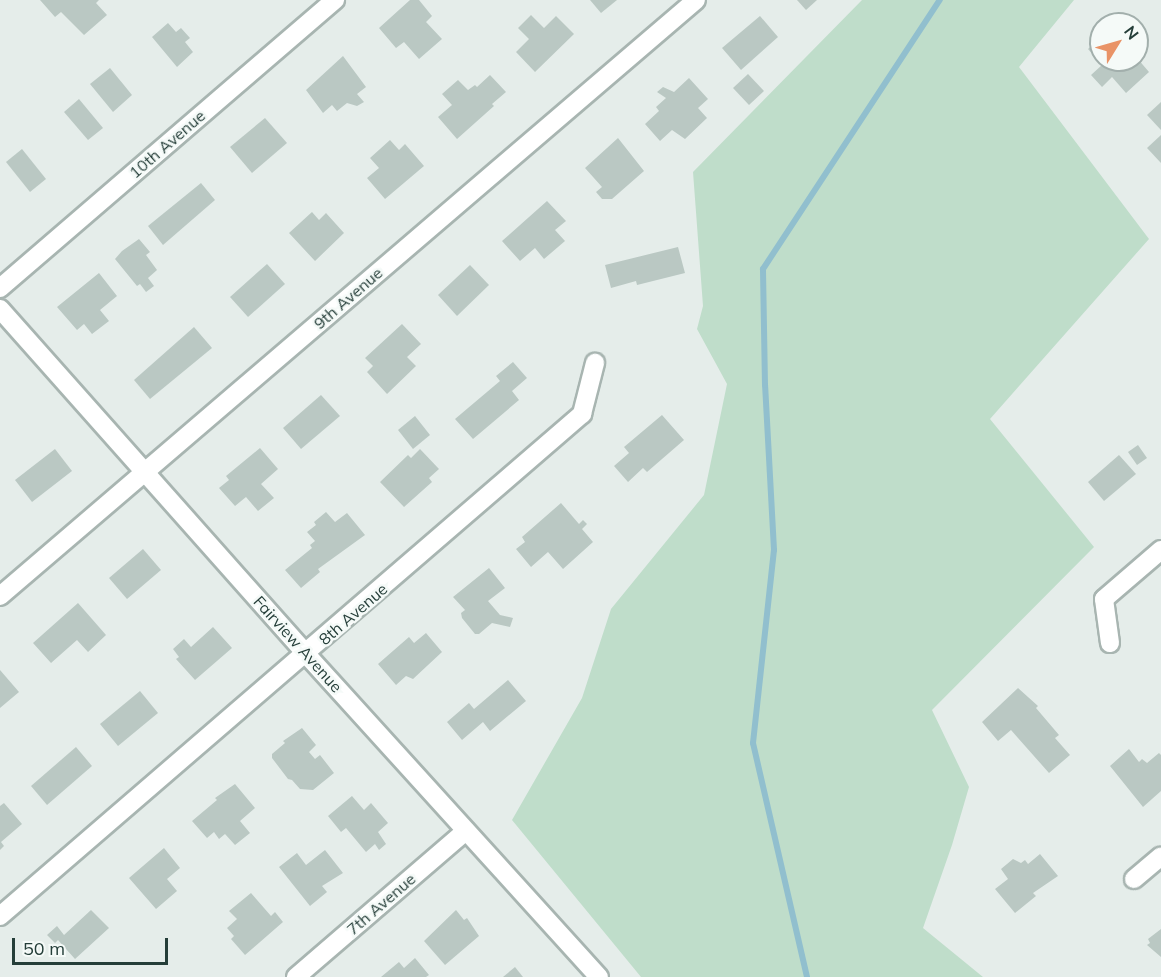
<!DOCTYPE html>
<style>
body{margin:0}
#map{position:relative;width:1161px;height:977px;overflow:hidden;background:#e5edea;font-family:Mulish,sans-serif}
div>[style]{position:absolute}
.green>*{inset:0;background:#bfddca}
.stream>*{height:6px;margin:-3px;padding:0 3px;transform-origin:3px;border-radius:3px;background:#91bfce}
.building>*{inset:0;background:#bac8c3}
.roads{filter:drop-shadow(2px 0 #a8b5b1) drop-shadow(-2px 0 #a8b5b1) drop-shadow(0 2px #a8b5b1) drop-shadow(0 -2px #a8b5b1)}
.minor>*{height:18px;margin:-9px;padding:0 9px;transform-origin:9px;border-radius:9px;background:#fff}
span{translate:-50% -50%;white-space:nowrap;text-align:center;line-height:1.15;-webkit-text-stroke:5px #f5faf8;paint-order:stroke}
.street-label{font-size:16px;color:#253e39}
.north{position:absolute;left:1089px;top:12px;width:60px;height:60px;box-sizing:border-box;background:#f5faf8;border:2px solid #a2afac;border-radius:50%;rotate:53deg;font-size:16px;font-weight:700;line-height:24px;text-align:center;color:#253e39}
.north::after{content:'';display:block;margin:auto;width:21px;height:27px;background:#e99367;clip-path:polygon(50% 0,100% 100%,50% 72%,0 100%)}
.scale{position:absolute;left:12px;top:938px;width:156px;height:27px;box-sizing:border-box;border:3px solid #253e39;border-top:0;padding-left:8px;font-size:18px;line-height:21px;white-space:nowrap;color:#253e39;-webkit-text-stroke:4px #f5faf8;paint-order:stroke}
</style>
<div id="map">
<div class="green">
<i style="clip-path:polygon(862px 0,1074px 0,1019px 67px,1149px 239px,990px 419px,1094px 547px,932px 710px,969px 787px,952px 845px,923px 928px,983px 977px,641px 977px,512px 820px,582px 698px,611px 609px,704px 495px,727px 384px,697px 329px,703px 306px,693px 172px)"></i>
</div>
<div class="stream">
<i style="left:807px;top:977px;width:240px;rotate:-103deg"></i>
<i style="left:753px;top:743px;width:194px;rotate:-83.8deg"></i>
<i style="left:774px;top:550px;width:165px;rotate:-93.1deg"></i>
<i style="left:765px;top:385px;width:116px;rotate:-91deg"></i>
<i style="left:763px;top:269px;width:322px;rotate:-56.7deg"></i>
</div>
<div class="building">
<i style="clip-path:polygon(40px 0,99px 0,96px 3px,107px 15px,84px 35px,61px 12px,55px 17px)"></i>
<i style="clip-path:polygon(410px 0,419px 0,432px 16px,426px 22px,442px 39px,419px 59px,404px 42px,396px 48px,379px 28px)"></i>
<i style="clip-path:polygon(590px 0,617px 0,601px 13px)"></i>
<i style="clip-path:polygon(797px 0,817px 0,806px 10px)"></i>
<i style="clip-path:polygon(531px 15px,544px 28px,556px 16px,574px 34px,535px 72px,516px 52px,529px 39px,518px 28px)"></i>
<i style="clip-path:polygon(760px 16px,778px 37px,741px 70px,722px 48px)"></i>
<i style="clip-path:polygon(168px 23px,176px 32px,181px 28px,190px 38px,185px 42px,193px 52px,177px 67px,152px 37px)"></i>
<i style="clip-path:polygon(1101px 37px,1101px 60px,1137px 58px,1149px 72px,1126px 93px,1112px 77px,1102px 87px,1091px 75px,1102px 65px,1088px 49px)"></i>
<i style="clip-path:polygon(343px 56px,366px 87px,357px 94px,364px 102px,357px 106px,347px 103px,337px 111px,332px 105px,323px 113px,306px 90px)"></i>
<i style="clip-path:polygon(110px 68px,132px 95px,113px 112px,90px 84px)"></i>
<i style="clip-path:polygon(748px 74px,764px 91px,749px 105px,733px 88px)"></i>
<i style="clip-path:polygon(490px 75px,506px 92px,492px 104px,494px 106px,457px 139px,438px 117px,452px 105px,442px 94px,458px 80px,468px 90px,475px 85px,477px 87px)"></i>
<i style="clip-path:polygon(689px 78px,708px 99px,698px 108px,707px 118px,685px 139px,672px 130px,660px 141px,645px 124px,659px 111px,656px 107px,666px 98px,657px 92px,663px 87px,674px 92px)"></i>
<i style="clip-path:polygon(79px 99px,103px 128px,88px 140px,64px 112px)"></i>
<i style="clip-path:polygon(1161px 102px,1161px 130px,1147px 115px)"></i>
<i style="clip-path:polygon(265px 118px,287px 143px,252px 173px,230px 147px)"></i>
<i style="clip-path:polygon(1161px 135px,1161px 163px,1147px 148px)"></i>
<i style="clip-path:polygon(618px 138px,644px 171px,612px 199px,602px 199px,596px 192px,602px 187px,585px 168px)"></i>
<i style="clip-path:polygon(390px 140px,399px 150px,405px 144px,424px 166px,385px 199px,367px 178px,379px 168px,370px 158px)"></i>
<i style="clip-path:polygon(22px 149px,46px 179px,30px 192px,6px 162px)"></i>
<i style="clip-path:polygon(201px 183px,215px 200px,163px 245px,148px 226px)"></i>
<i style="clip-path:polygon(547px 201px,566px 221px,555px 230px,565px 241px,544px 259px,535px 248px,520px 261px,502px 241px)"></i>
<i style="clip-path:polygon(312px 212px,319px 220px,326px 213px,344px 233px,315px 261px,289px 233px)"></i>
<i style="clip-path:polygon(139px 239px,150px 252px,146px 255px,157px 270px,148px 278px,154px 286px,146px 292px,140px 284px,137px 286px,115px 259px,122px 251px)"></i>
<i style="clip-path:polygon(678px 247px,685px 273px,637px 285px,636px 281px,611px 288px,605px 265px)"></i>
<i style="clip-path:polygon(267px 264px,285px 284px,248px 317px,230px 297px)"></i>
<i style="clip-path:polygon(470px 265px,489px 285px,457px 316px,438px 295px)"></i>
<i style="clip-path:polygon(99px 273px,117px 296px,100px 310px,109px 321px,92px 334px,84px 324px,77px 330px,57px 307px)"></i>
<i style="clip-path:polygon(402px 324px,421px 344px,407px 357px,416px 366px,387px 394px,367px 372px,373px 366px,365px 358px)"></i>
<i style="clip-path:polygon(194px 327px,212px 348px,150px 399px,134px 380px)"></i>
<i style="clip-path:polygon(513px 362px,527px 378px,512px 391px,519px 400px,473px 439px,455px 419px,500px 381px,496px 376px)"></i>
<i style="clip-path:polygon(321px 395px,340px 416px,301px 449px,283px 428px)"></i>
<i style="clip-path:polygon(662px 415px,684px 440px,647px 472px,643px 468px,628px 482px,614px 466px,629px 453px,624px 447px)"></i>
<i style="clip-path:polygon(415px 416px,430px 435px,413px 449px,398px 430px)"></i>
<i style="clip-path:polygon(1138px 445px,1147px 458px,1137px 465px,1128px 452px)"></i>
<i style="clip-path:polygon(260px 448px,278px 469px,261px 484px,274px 498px,258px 511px,246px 497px,235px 506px,219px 488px,229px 480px,226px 476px)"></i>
<i style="clip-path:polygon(55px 449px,72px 471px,32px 502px,15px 480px)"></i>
<i style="clip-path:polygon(420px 449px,439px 469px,429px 478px,432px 482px,404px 507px,380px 482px,408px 455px,411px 458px)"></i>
<i style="clip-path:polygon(1119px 455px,1136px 474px,1104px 501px,1088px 482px)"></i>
<i style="clip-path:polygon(561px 503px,579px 524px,583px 520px,587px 524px,582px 529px,593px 542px,563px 569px,548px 552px,531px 567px,516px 549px,525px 542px,522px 537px)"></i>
<i style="clip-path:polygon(326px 512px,335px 522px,347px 513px,365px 535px,318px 569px,320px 572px,301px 588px,285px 570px,312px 548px,310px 545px,315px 541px,307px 532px,316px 525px,314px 522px)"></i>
<i style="clip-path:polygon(143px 549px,161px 570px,127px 599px,109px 578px)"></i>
<i style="clip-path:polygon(489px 568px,505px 588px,488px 601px,500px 615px,513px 618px,510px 627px,492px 623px,479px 634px,475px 634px,462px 618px,461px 613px,465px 610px,453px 597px)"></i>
<i style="clip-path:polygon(78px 603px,106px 635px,88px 652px,77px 640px,51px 663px,33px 643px)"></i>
<i style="clip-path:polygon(213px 627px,232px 648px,195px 680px,176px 659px,179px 657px,173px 649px,184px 639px,191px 647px)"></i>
<i style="clip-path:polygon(426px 633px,442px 652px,413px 679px,406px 676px,396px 685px,378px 664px,409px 637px,414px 643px)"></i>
<i style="clip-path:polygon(0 670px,19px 692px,0 708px)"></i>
<i style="clip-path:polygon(508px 680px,526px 701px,490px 731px,483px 722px,462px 740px,447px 722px,469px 703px,474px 709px)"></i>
<i style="clip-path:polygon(1018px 688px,1038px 706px,1036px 708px,1059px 735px,1055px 738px,1070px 755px,1049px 773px,1011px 730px,998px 741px,982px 722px)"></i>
<i style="clip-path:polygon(140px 691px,158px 713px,118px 746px,100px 724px)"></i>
<i style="clip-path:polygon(302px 728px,316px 745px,309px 752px,315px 759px,320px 755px,334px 773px,313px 790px,300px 789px,292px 780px,288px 779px,272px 758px,272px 754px,285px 743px,283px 741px)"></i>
<i style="clip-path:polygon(76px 747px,92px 766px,47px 805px,31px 786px)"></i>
<i style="clip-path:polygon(1129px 749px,1139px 762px,1142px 759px,1147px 763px,1159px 753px,1161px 755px,1161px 791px,1143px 807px,1110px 766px)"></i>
<i style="clip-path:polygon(235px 784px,255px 808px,240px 821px,250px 833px,235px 845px,225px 834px,219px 839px,214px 832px,207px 838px,192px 821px,217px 800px,215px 798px)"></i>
<i style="clip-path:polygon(352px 796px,364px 810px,371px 803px,388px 823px,378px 832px,386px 844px,379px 850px,375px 844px,366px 852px,346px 828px,341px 832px,328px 816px)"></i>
<i style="clip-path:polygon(4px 803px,22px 824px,1px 842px,4px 846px,0 850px,0 806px)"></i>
<i style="clip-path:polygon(164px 848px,180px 868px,167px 879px,177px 891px,156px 909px,129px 878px)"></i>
<i style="clip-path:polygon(325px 850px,343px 873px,322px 886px,327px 892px,310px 906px,279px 867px,297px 853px,306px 865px)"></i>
<i style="clip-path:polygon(1040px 854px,1058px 876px,1033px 893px,1036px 896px,1015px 913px,995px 889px,1008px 879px,1001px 869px,1013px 859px,1021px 863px,1025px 860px,1028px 864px)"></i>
<i style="clip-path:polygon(251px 893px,271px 916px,275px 912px,283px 922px,245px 955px,231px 939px,234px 936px,227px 928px,237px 919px,229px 911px)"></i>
<i style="clip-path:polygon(91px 910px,109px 928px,75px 959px,58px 940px,55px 943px,47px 935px,57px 926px,64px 935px)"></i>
<i style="clip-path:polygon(456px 910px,464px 920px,467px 918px,479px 936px,445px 965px,424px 941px)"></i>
<i style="clip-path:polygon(1161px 929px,1161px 957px,1147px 945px,1150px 943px,1148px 939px)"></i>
<i style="clip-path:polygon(415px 958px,429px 975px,426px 977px,381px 977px,399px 962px,404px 968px)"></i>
<i style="clip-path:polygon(515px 967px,523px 977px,503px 977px)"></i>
</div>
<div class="roads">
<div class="minor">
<i style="left:0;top:288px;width:442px;rotate:-40.7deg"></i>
<i style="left:0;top:309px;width:461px;rotate:48.4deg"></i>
<i style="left:306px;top:654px;width:436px;rotate:47.8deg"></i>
<i style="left:0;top:596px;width:916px;rotate:-40.57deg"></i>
<i style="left:1110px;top:643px;width:44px;rotate:-97.8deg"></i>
<i style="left:1104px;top:599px;width:75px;rotate:-40.7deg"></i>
<i style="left:1134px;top:879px;width:35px;rotate:-40deg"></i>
<i style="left:0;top:916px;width:769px;rotate:-40.78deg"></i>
<i style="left:582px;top:414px;width:53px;rotate:-75.7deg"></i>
<i style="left:296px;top:977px;width:224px;rotate:-40.7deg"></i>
</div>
</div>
<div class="street-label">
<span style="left:167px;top:144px;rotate:-41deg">10th Avenue</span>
<span style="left:348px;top:298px;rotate:-41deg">9th Avenue</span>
<span style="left:353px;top:614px;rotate:-41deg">8th Avenue</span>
<span style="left:298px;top:644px;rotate:48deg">Fairview Avenue</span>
<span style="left:381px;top:904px;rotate:-41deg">7th Avenue</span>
</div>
<div class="north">N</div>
<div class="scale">50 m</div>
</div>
